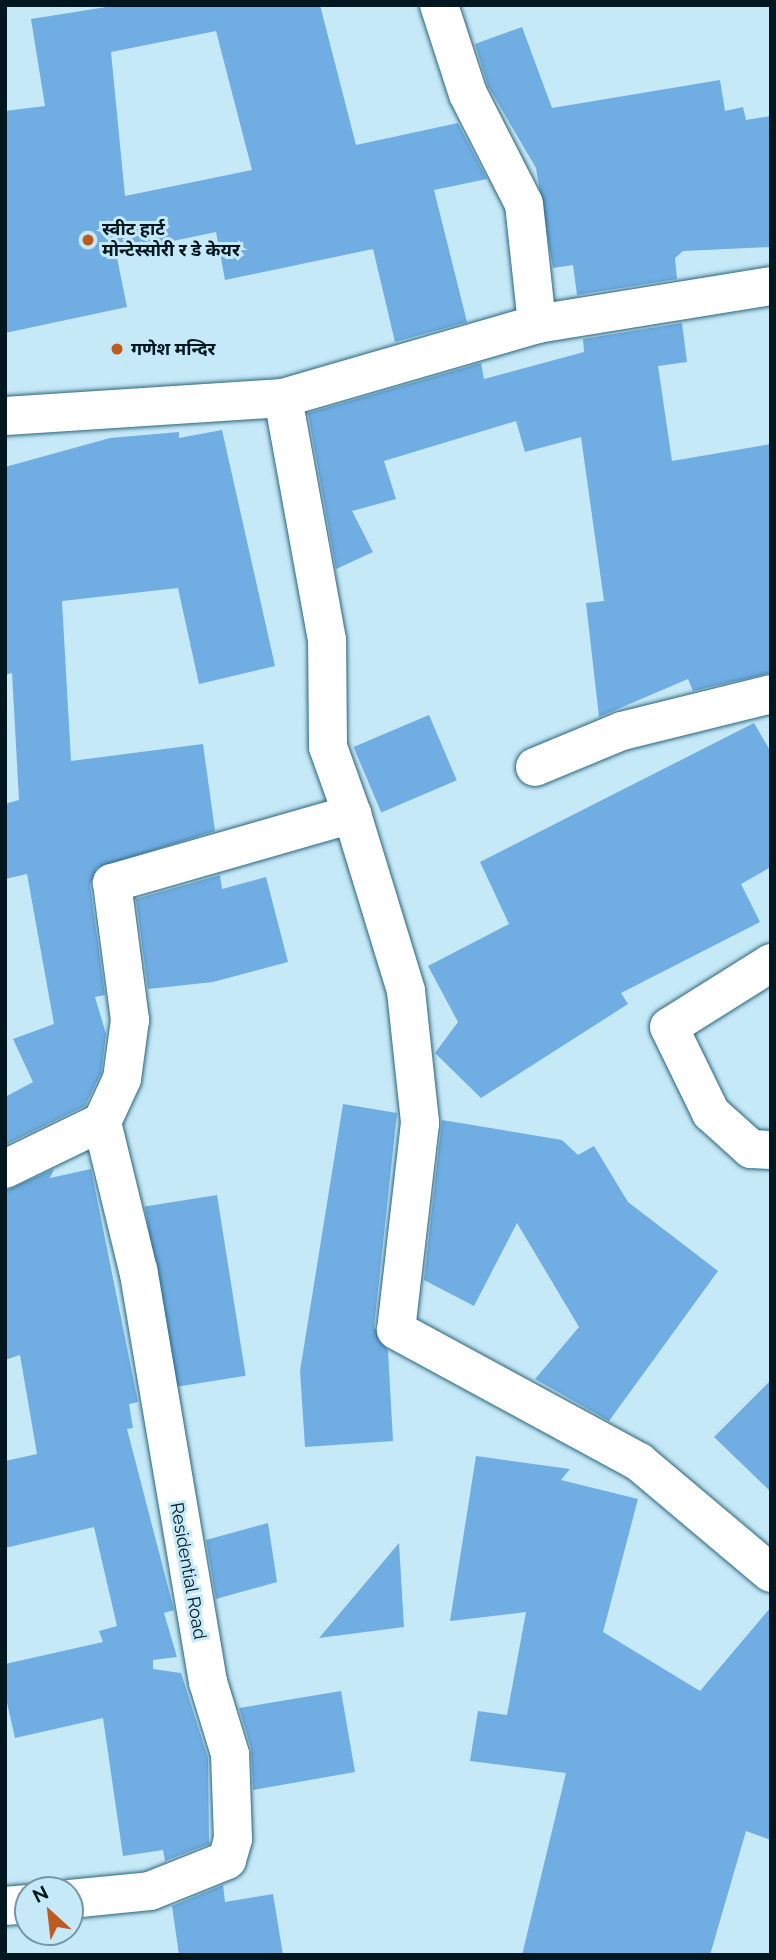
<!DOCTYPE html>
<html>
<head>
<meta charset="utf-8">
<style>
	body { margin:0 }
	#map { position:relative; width:776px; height:1960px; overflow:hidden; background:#c6e9f8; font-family:Raleway,"Noto Sans Devanagari",sans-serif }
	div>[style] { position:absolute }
	.building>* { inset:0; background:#70ade3; transform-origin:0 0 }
	.roads { filter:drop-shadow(0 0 2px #2b657c) drop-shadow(0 0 2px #2b657c) }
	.minor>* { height:38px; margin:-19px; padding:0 19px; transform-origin:19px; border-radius:19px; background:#fff }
	.dots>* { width:19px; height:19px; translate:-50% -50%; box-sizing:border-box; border:4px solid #c6e9f8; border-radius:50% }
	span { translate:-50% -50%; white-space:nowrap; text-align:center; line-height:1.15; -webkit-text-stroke:6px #c6e9f8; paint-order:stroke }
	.poi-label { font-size:18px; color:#011720; font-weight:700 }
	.left { translate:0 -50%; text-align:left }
	.street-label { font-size:18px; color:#011720 }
	.frame { position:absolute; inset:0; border:7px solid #011720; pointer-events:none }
	.north { position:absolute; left:14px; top:1876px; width:70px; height:70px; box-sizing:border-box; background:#c6e9f8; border:2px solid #7795a2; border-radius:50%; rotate:333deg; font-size:19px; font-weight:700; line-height:28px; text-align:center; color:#011720 }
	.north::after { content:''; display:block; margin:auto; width:24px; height:32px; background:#be5b21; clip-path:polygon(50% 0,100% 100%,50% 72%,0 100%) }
</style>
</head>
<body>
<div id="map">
	<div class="building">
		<div style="clip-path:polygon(evenodd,119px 5px,320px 5px,356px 145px,458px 123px,487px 179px,434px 190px,467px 322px,395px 342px,373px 249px,225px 280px,216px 232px,116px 253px,127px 307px,5px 333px,5px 111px,45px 106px,31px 19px,119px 5px,216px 31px,252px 170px,125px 196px,111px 52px,216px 31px)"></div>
		<div style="clip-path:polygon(522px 27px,552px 108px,720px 80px,725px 111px,743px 107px,746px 120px,771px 116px,771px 247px,683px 251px,675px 258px,677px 279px,577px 295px,573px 265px,553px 268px,536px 168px,488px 86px,475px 44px)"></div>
		<div style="clip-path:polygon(682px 323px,687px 362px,658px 366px,672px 461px,771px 444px,771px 673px,693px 691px,688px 679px,599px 717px,586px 603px,604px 601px,581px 437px,525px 452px,516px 421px,384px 461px,396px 499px,352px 511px,373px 552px,336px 569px,308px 413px,481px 363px,484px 379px,584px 352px,583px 339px)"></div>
		<div style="clip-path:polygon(222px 430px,275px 666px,199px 684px,178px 588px,62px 601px,71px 761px,203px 744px,215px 831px,97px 868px,90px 885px,105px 995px,95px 997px,106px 1034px,101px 1073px,85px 1106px,5px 1145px,5px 1097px,33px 1082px,13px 1039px,54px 1024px,27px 874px,5px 879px,5px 804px,19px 800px,12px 673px,5px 675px,5px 467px,110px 438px,179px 432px,179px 438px)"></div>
		<div style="left:429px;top:715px;width:71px;height:82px;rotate:67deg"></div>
		<div style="clip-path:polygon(754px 723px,771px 752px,771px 867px,741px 884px,760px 922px,621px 993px,628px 1004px,481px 1098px,435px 1053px,458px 1022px,428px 966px,509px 924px,480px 862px)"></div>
		<div style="clip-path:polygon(220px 875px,222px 889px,266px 877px,288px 962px,213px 982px,148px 989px,136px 899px)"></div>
		<div style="clip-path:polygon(343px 1104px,397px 1113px,374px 1327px,388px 1351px,393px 1441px,305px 1447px,300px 1371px)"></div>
		<div style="clip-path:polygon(442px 1120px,562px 1140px,578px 1155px,594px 1146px,628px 1202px,718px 1271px,609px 1421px,535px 1379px,579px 1327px,517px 1223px,474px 1306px,424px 1280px)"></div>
		<div style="clip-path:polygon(54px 1169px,50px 1178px,91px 1169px,138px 1402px,129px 1404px,133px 1428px,127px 1429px,174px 1610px,164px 1613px,177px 1657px,153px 1660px,153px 1669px,181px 1673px,208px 1758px,209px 1844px,165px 1861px,163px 1850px,123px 1856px,103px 1718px,15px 1738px,5px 1694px,5px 1664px,103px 1642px,99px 1631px,117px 1626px,94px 1527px,5px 1548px,5px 1461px,37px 1454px,20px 1355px,5px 1360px,5px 1191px)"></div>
		<div style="left:217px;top:1195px;width:183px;height:73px;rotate:81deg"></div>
		<div style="clip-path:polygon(771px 1380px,771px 1492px,714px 1437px)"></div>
		<div style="clip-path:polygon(476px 1456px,570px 1469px,561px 1480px,638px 1499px,603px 1632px,700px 1691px,771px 1607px,771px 1840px,746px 1831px,710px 1955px,522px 1955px,566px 1773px,470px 1761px,478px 1711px,507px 1715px,526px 1612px,450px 1621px)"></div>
		<div style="clip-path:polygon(268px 1523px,277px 1582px,216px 1599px,206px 1540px)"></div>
		<div style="clip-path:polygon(399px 1543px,404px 1627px,319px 1638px)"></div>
		<div style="clip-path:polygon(341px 1691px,355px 1772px,253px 1790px,251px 1748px,239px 1708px)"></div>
		<div style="clip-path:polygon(223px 1885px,225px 1902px,273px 1894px,283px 1955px,179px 1955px,172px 1906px)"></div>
	</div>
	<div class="roads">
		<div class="minor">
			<div style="left:439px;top:5px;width:94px;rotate:72deg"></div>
			<div style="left:468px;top:94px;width:123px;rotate:63deg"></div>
			<div style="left:524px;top:204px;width:121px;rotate:83.8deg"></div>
			<div style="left:5px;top:416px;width:279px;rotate:-3.7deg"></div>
			<div style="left:283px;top:398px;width:265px;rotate:-16.2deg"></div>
			<div style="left:537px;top:324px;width:237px;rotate:-9.2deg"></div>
			<div style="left:535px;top:767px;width:94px;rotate:-22.5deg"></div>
			<div style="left:622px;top:731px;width:154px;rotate:-13.9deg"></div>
			<div style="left:352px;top:814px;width:185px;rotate:73deg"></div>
			<div style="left:406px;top:991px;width:133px;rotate:83.9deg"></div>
			<div style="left:420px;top:1123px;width:208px;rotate:96.6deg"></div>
			<div style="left:396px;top:1330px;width:277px;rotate:28.5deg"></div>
			<div style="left:639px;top:1462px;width:172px;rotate:40.1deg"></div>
			<div style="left:771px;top:963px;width:120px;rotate:147.9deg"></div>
			<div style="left:669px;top:1027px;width:96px;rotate:64deg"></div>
			<div style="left:711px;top:1113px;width:54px;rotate:42deg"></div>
			<div style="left:751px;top:1149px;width:20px;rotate:3deg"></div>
			<div style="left:5px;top:1169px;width:108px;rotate:-25.9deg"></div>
			<div style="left:102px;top:1122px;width:47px;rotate:-65.1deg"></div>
			<div style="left:122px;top:1079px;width:60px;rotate:-82.3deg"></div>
			<div style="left:130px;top:1020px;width:138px;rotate:-97.5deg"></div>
			<div style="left:112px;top:883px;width:250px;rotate:-16deg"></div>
			<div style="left:352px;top:814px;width:71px;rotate:-109.7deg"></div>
			<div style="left:328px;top:747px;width:107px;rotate:-90.5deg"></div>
			<div style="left:327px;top:640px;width:246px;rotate:-100.3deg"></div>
			<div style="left:70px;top:1899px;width:80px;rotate:-5.7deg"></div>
			<div style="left:150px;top:1891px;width:83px;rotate:-21.9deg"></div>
			<div style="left:227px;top:1860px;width:22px;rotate:-74deg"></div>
			<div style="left:233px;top:1839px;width:85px;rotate:-92deg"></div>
			<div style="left:230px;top:1754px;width:75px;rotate:-107deg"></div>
			<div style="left:208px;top:1682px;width:418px;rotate:-99.6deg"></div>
			<div style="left:138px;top:1270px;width:152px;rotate:-103.7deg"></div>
			<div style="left:5px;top:1906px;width:23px;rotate:-5deg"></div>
		</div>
	</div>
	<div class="dots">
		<div style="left:88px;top:240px;background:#be5b21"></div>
		<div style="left:117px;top:349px;background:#be5b21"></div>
	</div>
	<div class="poi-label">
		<span class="left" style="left:102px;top:240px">स्वीट हार्ट<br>मोन्टेस्सोरी र डे केयर</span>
		<span class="left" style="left:131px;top:349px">गणेश मन्दिर</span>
	</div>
	<div class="street-label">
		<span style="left:188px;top:1571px;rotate:80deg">Residential Road</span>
	</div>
	<div class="frame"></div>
	<div class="north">N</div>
</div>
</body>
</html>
